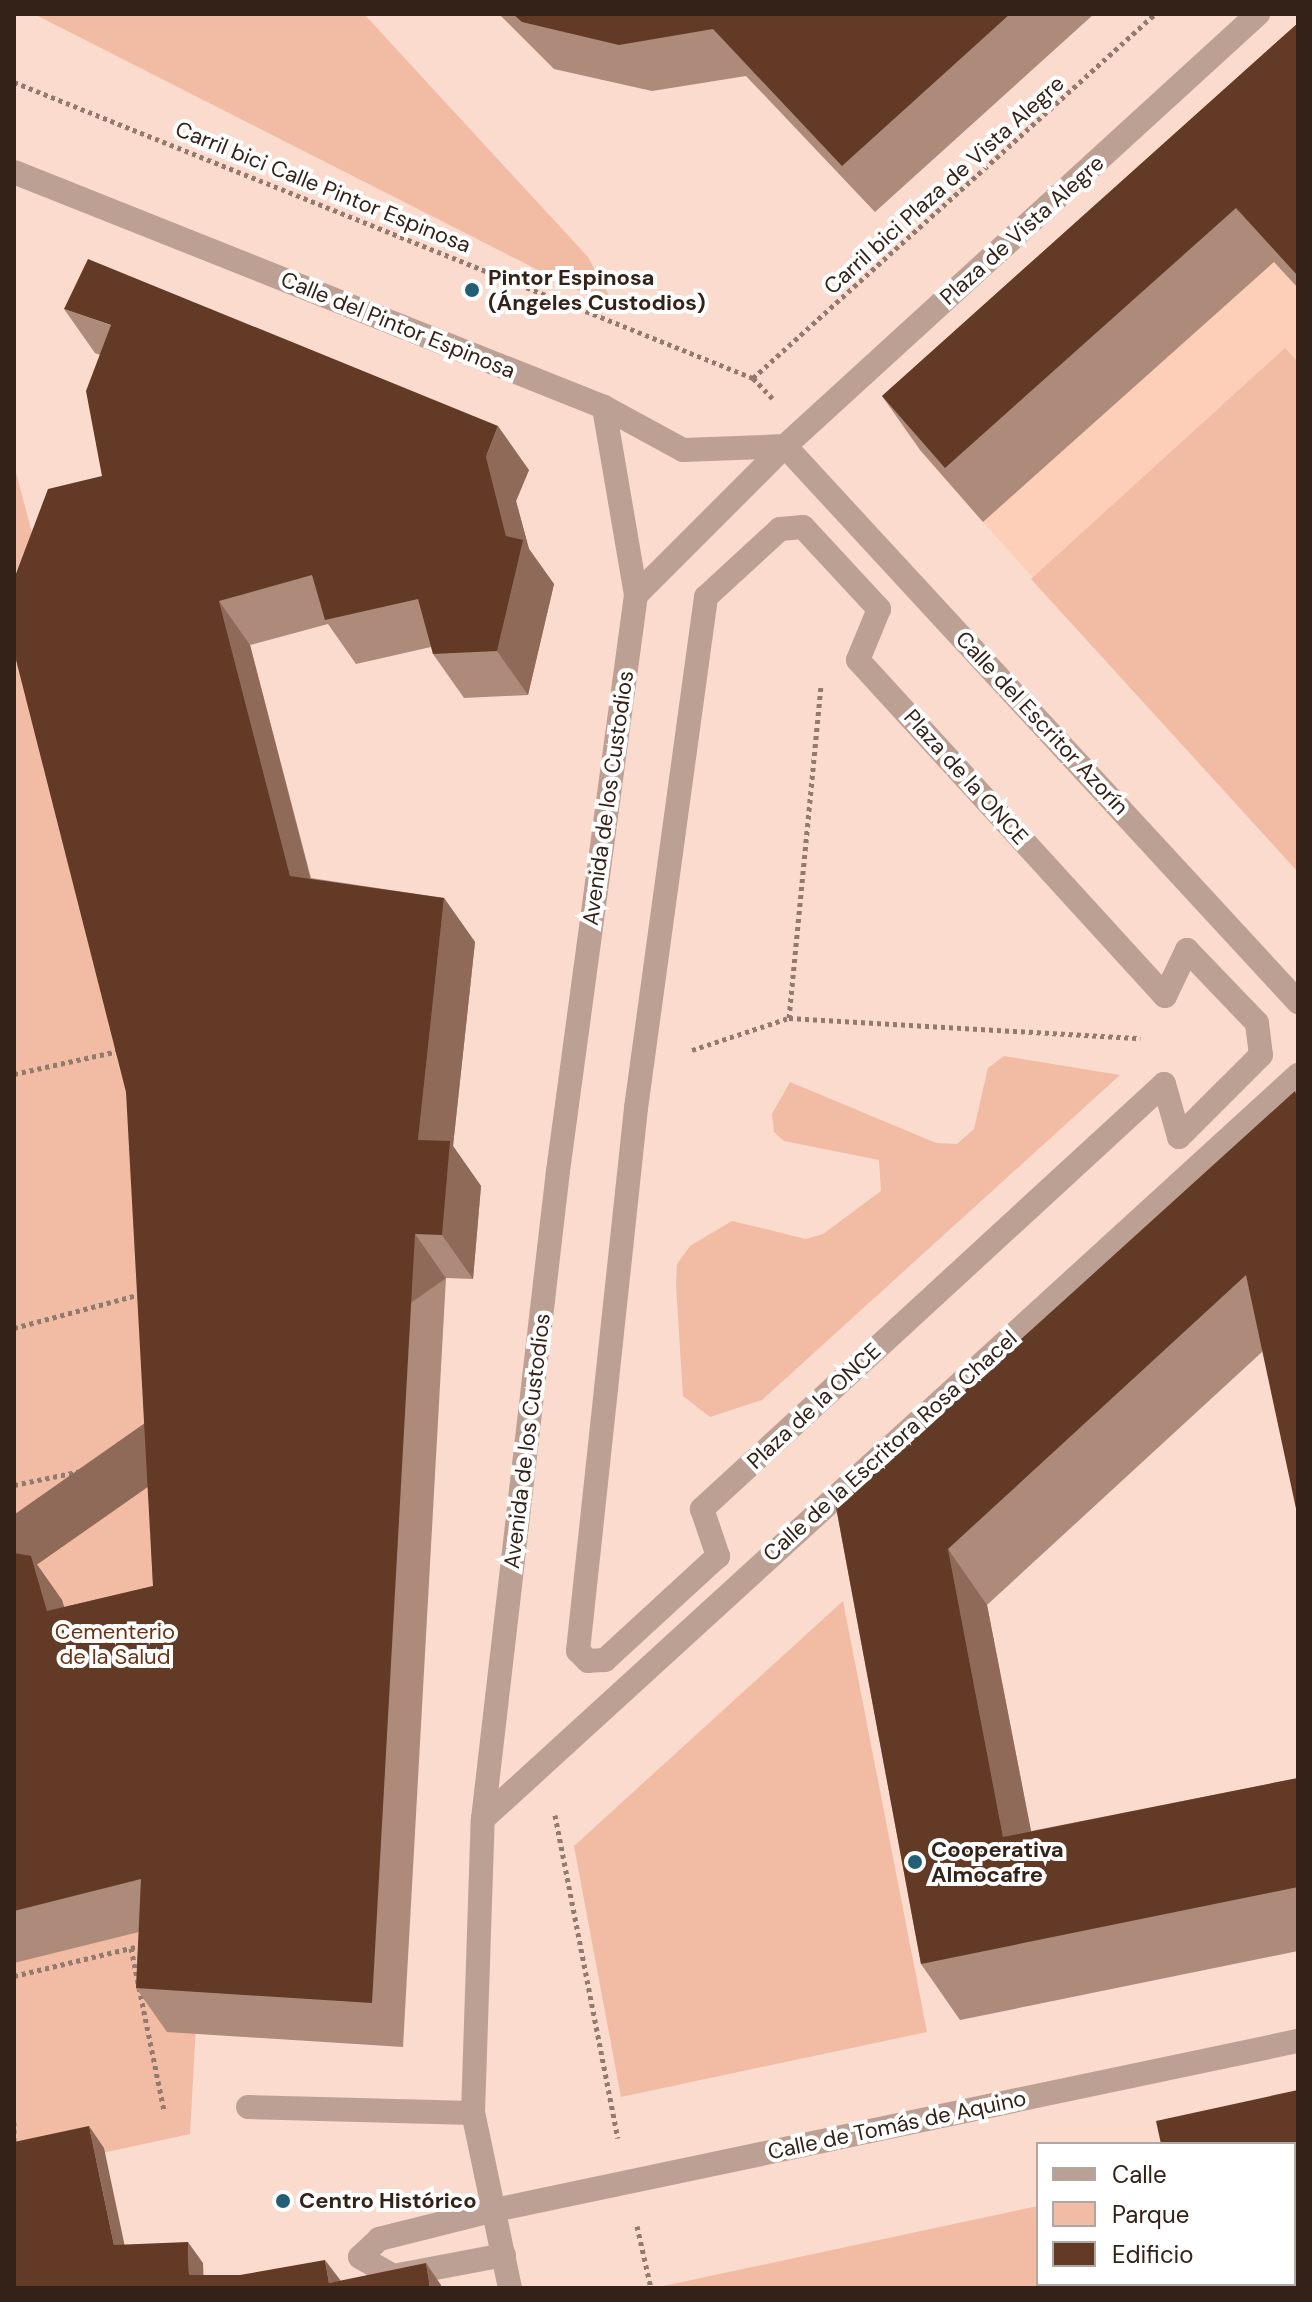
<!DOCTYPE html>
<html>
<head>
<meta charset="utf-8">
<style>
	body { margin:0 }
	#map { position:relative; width:1312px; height:2302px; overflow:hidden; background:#fadbcd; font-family:"DM Sans",sans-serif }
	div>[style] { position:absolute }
	.built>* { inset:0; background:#fdcfb9 }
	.green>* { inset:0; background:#f1bca3 }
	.path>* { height:5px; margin-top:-2.5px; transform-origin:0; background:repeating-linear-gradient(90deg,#927a6f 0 4px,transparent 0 8px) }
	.minor>* { height:24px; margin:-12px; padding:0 12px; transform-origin:12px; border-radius:12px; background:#bca093 }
	.wall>* { inset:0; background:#ae8a7a }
	.shaded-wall>* { inset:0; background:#906a58; transform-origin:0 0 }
	.building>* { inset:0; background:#623a26 }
	.dots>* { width:22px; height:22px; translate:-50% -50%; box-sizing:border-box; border:4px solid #fff; border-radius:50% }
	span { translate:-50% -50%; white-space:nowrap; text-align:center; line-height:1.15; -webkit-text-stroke:8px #fff; paint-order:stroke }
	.street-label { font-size:22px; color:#342219 }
	.poi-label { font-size:22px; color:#342219; font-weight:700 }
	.left { translate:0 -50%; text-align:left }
	.park-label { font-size:22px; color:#6a3112 }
	.frame { position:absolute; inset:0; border:16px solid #342219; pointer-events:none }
	.legend { position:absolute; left:1036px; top:2142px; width:260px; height:144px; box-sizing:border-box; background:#fff; border:2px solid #aea7a3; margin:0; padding:10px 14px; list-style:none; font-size:24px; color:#342219 }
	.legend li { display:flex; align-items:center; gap:16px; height:40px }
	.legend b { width:40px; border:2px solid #aea7a3 }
</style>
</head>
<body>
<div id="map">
	<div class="built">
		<div style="clip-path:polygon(1298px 240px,1298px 872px,983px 522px)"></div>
	</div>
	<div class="green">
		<div style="clip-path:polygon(34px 14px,364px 14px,588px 257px,617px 310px)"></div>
		<div style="clip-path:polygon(1285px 348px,1298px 362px,1298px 872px,1031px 579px)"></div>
		<div style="clip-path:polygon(14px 465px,196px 1152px,217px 1642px,190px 2134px,102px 2153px,14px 2288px)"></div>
		<div style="clip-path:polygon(1004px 1056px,1120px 1075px,762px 1400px,710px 1417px,683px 1396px,676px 1285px,677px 1264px,690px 1246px,732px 1221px,806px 1239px,823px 1234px,881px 1191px,879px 1160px,784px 1141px,774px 1132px,772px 1114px,790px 1082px,936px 1143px,957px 1144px,974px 1129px,988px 1068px)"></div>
		<div style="clip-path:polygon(843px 1601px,927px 2032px,621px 2097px,574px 1846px)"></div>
		<div style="clip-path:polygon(1038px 2206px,1038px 2284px,1202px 2288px,654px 2288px)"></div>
	</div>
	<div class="path">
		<div style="left:14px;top:82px;width:796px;rotate:21.83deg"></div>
		<div style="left:753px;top:378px;width:28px;rotate:46deg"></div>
		<div style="left:753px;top:378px;width:542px;rotate:-42.16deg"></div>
		<div style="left:789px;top:1018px;width:352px;rotate:3.3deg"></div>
		<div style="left:692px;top:1050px;width:102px;rotate:-18.3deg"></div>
		<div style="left:789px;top:1018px;width:332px;rotate:-84.5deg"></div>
		<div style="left:14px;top:1074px;width:107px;rotate:-12.4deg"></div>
		<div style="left:14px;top:1328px;width:131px;rotate:-15deg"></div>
		<div style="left:14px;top:1485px;width:138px;rotate:-11.7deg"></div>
		<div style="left:555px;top:1815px;width:329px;rotate:79deg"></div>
		<div style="left:131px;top:1948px;width:12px;rotate:-14deg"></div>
		<div style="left:14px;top:1976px;width:120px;rotate:-13.5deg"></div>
		<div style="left:131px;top:1948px;width:165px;rotate:78.5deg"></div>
		<div style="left:14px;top:2122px;width:19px;rotate:90deg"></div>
		<div style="left:637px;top:2226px;width:64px;rotate:77.3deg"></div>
	</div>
	<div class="minor">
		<div style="left:14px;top:172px;width:635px;rotate:21.72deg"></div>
		<div style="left:604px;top:407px;width:90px;rotate:28.6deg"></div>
		<div style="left:683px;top:450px;width:102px;rotate:-2.2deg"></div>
		<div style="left:785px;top:446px;width:757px;rotate:47.3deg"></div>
		<div style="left:803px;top:527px;width:112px;rotate:47.2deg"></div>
		<div style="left:879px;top:609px;width:55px;rotate:112.4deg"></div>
		<div style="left:858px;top:660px;width:455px;rotate:47.6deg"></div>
		<div style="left:1165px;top:996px;width:51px;rotate:-64.4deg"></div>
		<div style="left:1187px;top:950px;width:101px;rotate:46.2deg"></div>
		<div style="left:1257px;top:1023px;width:32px;rotate:83deg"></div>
		<div style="left:1261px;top:1055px;width:116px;rotate:135deg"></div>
		<div style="left:1179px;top:1137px;width:55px;rotate:-105.8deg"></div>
		<div style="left:1164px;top:1084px;width:628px;rotate:137.39deg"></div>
		<div style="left:702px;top:1509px;width:50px;rotate:71.2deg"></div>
		<div style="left:718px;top:1556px;width:154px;rotate:137.4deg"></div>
		<div style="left:605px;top:1660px;width:17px;rotate:177deg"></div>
		<div style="left:588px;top:1661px;width:14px;rotate:-135deg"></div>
		<div style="left:578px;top:1651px;width:546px;rotate:-83.9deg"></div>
		<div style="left:636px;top:1108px;width:516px;rotate:-82.2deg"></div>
		<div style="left:706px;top:597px;width:100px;rotate:-42.6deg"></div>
		<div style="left:780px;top:529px;width:23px;rotate:-5deg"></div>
		<div style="left:636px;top:595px;width:211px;rotate:-45deg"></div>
		<div style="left:785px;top:446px;width:641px;rotate:-42.41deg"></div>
		<div style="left:483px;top:1819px;width:1104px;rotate:-42.39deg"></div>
		<div style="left:248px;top:2107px;width:225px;rotate:1.5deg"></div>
		<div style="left:504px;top:2255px;width:113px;rotate:169.3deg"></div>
		<div style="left:393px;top:2276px;width:38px;rotate:-150deg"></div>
		<div style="left:360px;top:2257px;width:26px;rotate:-43deg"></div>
		<div style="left:379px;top:2239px;width:120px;rotate:-14deg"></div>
		<div style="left:495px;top:2210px;width:821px;rotate:-11.89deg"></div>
		<div style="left:510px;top:2288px;width:179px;rotate:-101.9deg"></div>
		<div style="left:473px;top:2113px;width:294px;rotate:-88.1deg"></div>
		<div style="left:483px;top:1819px;width:652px;rotate:-83.4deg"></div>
		<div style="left:558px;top:1171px;width:581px;rotate:-82.29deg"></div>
		<div style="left:636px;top:595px;width:191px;rotate:-99.7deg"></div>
	</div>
	<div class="wall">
		<div style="clip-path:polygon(499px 14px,1094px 14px,875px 212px,746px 76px,652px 91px,554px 69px)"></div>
		<div style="clip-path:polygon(1298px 23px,1298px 288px,1274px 262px,983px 522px,920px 450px,882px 396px)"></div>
		<div style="clip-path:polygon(64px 309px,529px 470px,516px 501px,529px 549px,554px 584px,528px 695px,464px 698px,433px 654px,431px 647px,356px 664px,328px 624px,250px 645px,311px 878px,444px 898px,475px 942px,453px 1146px,481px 1186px,473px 1279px,446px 1278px,403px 2047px,167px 2032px,136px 1988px,139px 1932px,14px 1963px,14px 1553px,31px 1556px,62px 1600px,64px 1607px,153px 1586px,100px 355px,95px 353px)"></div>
		<div style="clip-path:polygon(1295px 1091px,1262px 1352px,987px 1605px,1031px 1831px,1298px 1778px,1298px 1951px,960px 2020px,921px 1964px,836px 1507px)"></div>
	</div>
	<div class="shaded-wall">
		<div style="clip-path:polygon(498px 426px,529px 470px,516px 501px,529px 549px,554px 584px,528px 695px,497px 651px,506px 536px,486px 457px)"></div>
		<div style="clip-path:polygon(219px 601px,250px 645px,321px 920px,290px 876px)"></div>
		<div style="clip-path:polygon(444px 898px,475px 942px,453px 1146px,481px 1186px,473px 1279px,442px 1235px,418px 1140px)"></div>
		<div style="left:415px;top:1234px;width:54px;height:770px;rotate:55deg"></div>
		<div style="clip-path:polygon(948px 1549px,987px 1605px,1043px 1893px,1003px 1837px)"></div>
		<div style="clip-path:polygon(31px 1556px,62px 1600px,78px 1655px,47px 1611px)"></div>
		<div style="clip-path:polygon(89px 2126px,104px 2148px,129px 2266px,114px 2245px)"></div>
		<div style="clip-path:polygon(188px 2242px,203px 2263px,204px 2288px,189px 2275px)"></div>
		<div style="clip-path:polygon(325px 2260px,341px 2281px,329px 2283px)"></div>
		<div style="clip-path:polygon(426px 2263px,441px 2285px,441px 2288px,430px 2288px)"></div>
	</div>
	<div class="building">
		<div style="clip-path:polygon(513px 14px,1010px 14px,842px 166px,713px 29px,619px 45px,522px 22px)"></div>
		<div style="clip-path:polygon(1298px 23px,1298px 276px,1236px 208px,945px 468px,882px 396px)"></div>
		<div style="clip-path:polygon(88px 259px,498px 426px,486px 457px,506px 536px,523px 540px,497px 651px,433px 654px,418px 599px,325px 620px,312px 575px,219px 601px,290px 876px,444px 898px,418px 1140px,450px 1141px,442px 1235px,415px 1234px,372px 2003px,136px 1988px,141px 1879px,14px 1911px,14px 1553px,31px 1556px,47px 1611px,153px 1586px,126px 1092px,14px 652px,14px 579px,48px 489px,102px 476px,86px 391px,111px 325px,64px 309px)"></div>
		<div style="clip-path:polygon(1295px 1091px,1298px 1100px,1298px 1518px,1246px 1275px,948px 1549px,1003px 1837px,1298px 1778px,1298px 1887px,921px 1964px,836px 1507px)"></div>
		<div style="clip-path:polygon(1298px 2090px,1298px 2288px,1192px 2288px,1191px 2284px,1294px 2284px,1294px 2144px,1161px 2144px,1156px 2121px)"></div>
		<div style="clip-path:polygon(89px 2126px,114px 2245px,188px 2242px,189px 2275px,240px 2275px,325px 2260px,329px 2283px,426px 2263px,430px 2288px,14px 2288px,14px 2142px)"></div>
	</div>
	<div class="dots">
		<div style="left:472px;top:290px;background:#225f76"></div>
		<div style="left:915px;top:1862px;background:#225f76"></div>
		<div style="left:283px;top:2201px;background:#225f76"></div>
	</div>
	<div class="street-label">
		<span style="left:944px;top:185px;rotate:-42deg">Carril bici Plaza de Vista Alegre</span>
		<span style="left:323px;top:187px;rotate:22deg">Carril bici Calle Pintor Espinosa</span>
		<span style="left:1022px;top:230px;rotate:-42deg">Plaza de Vista Alegre</span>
		<span style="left:398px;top:325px;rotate:22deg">Calle del Pintor Espinosa</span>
		<span style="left:1042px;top:723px;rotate:47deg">Calle del Escritor Azorín</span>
		<span style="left:966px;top:777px;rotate:48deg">Plaza de la ONCE</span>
		<span style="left:608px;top:798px;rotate:-82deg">Avenida de los Custodios</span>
		<span style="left:814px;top:1406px;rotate:-43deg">Plaza de la ONCE</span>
		<span style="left:527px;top:1441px;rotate:-83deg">Avenida de los Custodios</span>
		<span style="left:890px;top:1446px;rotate:-42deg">Calle de la Escritora Rosa Chacel</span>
		<span style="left:897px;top:2125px;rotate:-12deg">Calle de Tomás de Aquino</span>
	</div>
	<div class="poi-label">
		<span class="left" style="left:488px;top:290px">Pintor Espinosa<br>(Ángeles Custodios)</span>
		<span class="left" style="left:931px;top:1862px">Cooperativa<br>Almocafre</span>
		<span class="left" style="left:299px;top:2201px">Centro Histórico</span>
	</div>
	<div class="park-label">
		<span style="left:115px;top:1644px">Cementerio<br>de la Salud</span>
	</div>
	<div class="frame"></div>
	<ul class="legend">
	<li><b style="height:10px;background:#bca093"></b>Calle</li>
	<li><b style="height:22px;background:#f1bca3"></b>Parque</li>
	<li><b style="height:22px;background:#623a26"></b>Edificio</li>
	</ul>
</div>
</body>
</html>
